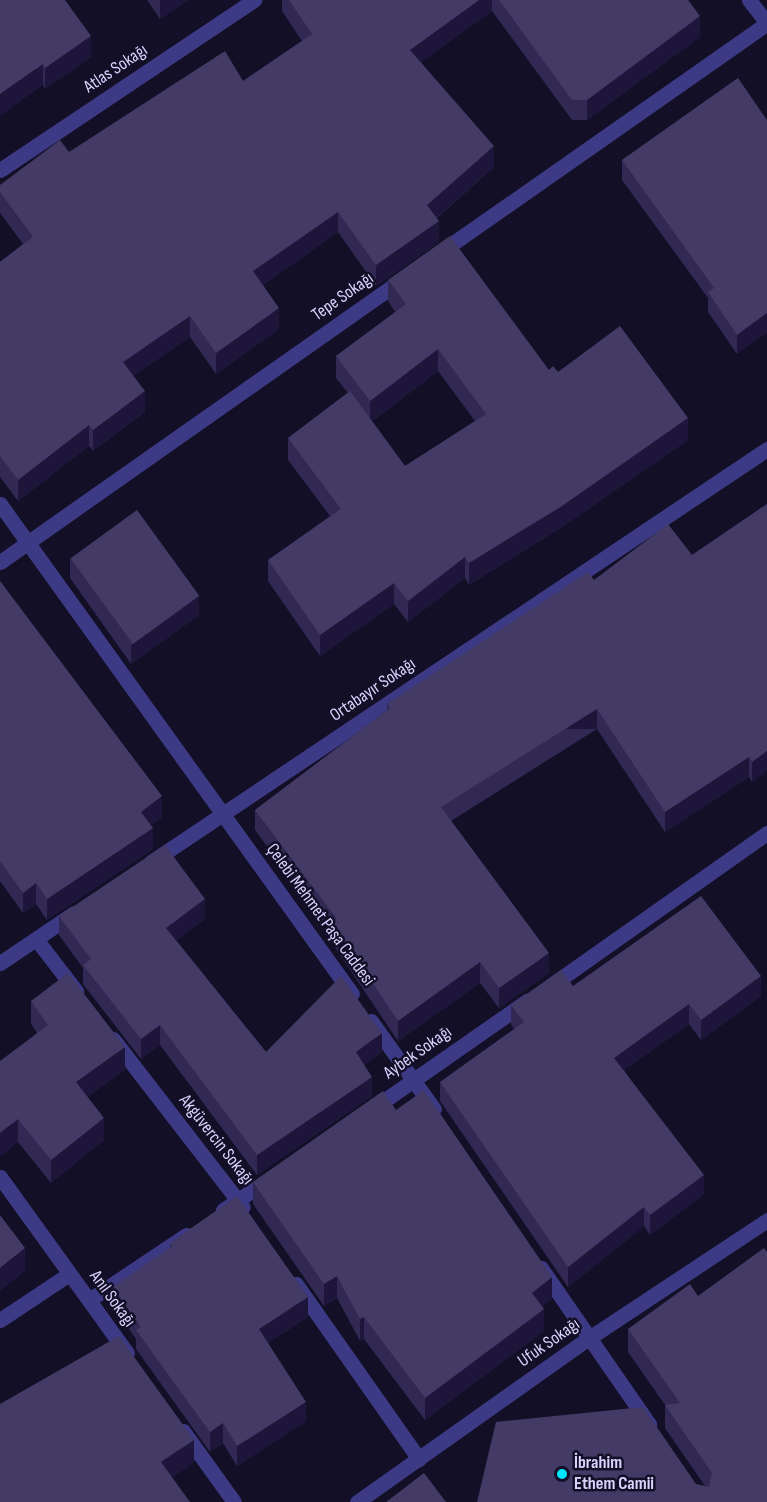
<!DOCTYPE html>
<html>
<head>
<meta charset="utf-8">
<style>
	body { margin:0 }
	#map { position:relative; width:767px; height:1502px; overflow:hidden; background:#130f26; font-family:"Sofia Sans Condensed",sans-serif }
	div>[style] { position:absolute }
	.minor>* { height:15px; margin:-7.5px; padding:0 7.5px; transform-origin:7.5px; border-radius:7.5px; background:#3d3a85 }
	.wall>* { inset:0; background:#312854 }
	.shaded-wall>* { inset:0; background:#1d163a; transform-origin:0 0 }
	.building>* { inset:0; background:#433a66; transform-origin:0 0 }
	.dots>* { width:16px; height:16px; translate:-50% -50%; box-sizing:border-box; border:3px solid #130f26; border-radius:50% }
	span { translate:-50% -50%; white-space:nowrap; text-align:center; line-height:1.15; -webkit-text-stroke:5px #130f26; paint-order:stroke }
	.street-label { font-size:18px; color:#d9d4ff }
	.poi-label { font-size:18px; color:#d9d4ff; font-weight:700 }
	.left { translate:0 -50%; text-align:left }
</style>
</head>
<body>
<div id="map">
	<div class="minor">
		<div style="left:749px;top:0;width:29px;rotate:52deg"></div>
		<div style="left:0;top:170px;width:306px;rotate:-33.8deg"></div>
		<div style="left:439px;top:253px;width:401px;rotate:-35deg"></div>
		<div style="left:0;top:504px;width:603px;rotate:54.31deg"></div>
		<div style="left:0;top:562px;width:492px;rotate:-35.1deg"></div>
		<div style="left:151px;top:862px;width:742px;rotate:-33.84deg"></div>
		<div style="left:36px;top:939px;width:66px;rotate:52.4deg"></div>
		<div style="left:0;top:963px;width:89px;rotate:-34deg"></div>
		<div style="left:550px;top:986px;width:266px;rotate:-35.2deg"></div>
		<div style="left:371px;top:1021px;width:108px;rotate:54.4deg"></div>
		<div style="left:113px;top:1039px;width:212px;rotate:52.3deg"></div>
		<div style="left:372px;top:1109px;width:189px;rotate:-34.9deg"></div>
		<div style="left:0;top:1177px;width:217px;rotate:54.2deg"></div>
		<div style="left:223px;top:1210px;width:54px;rotate:-33.7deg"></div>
		<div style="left:541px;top:1268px;width:190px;rotate:55.3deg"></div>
		<div style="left:296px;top:1284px;width:214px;rotate:54.9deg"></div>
		<div style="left:89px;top:1300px;width:117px;rotate:-33.8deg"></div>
		<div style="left:0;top:1320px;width:83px;rotate:-33.7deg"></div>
		<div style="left:183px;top:1431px;width:87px;rotate:54.3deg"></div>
		<div style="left:357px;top:1502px;width:284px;rotate:-35.3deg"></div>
		<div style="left:589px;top:1338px;width:214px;rotate:-33.5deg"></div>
	</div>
	<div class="wall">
		<div style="clip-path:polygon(0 0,91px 57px,45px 89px)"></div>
		<div style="clip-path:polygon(147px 0,188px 0,160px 19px)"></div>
		<div style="clip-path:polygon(282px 0,688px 0,700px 37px,587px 120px,572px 120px,492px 11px,421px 62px,494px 167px,437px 218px,439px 242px,376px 286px,338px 232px,263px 285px,279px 329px,216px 374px,190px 337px,133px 376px,145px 412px,93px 451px,89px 446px,18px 501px,0 477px,0 262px,23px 244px,0 213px,0 185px,69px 152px,243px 81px,302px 41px,282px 11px)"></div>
		<div style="clip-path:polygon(738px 78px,737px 354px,708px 312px,708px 298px,622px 180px,622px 160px)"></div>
		<div style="clip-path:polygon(evenodd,388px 280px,549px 370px,558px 372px,688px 440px,562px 527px,469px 585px,465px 578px,408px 622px,394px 604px,320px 656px,268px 581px,268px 560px,330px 516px,288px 460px,288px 438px,348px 393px,336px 378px,336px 356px,395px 312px,388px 301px,388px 280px,438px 371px,475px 421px,405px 466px,372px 421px,438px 371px)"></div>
		<div style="clip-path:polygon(767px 504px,752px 782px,749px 777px,665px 832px,597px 729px,451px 821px,549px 973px,499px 1008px,480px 983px,398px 1041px,332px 943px,332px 933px,255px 830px,255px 810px,387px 710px,387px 704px,594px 580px,692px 555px)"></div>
		<div style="clip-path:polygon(70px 558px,199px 615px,131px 664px,70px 578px)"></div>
		<div style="clip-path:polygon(0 581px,162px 817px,151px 825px,153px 849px,47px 920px,36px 904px,23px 913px,0 881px)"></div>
		<div style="clip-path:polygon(59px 916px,205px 919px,176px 940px,266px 1052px,382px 1052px,364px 1065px,372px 1096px,257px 1175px,160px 1045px,141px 1059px,83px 984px,83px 968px,59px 935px)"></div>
		<div style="clip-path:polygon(761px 996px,701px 1040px,689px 1024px,624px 1070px,704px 1194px,650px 1235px,644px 1226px,568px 1287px,440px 1101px,440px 1082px,514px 1029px,511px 1024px,511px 1005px)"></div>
		<div style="clip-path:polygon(31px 1001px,125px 1070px,87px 1097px,104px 1140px,51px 1183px,18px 1142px,0 1156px,37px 1033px,31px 1024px)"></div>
		<div style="clip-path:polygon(396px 1110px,552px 1299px,542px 1307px,544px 1331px,425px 1420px,364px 1339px,360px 1341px,337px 1298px,324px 1306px,253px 1204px,253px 1182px)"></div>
		<div style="clip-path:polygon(170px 1243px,308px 1317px,268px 1343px,306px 1421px,237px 1466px,223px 1443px,210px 1452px,136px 1349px,136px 1339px,113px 1307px,113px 1287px,170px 1248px)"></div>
		<div style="clip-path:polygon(698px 1296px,767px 1502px,696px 1484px,705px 1486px,665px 1428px,665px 1405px,628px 1352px,628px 1329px)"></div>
	</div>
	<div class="shaded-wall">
		<div style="clip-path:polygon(160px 0,188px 0,160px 19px)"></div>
		<div style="clip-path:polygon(479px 0,492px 0,492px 11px,410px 70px,410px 50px)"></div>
		<div style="clip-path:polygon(700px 16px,700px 37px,587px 120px,587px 100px)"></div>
		<div style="clip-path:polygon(91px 36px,91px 57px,45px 89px,45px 68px)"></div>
		<div style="clip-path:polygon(43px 64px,43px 85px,0 116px,0 94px)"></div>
		<div style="clip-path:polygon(494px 146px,494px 167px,427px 226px,427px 205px)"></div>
		<div style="clip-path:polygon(338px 212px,338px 232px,253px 292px,253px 271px)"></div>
		<div style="clip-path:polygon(439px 221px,439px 242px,376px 286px,376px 265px)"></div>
		<div style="clip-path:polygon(279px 308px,279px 329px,216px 374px,216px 353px)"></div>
		<div style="clip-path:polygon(767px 313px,767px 333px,737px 354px,737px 335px)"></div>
		<div style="clip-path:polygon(190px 316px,190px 337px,123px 383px,123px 362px)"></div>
		<div style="clip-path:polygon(438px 349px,438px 371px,370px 422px,370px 401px)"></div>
		<div style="clip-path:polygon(145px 391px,145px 412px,93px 451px,93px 430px)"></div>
		<div style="clip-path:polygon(688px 418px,688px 440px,562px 527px,469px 585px,469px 563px)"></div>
		<div style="clip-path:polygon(89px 425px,89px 446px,18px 501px,18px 480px)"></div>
		<div style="clip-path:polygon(465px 557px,465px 578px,408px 622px,408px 601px)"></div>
		<div style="clip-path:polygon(394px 583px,394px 604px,320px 656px,320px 635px)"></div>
		<div style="clip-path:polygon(199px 596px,199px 615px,131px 664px,131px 645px)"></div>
		<div style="left:597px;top:709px;width:20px;height:184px;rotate:90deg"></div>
		<div style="clip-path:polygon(767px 751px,767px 771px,752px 782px,752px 762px)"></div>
		<div style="clip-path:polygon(749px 757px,749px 777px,665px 832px,665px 812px)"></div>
		<div style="clip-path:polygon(162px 796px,162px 817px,141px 833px,141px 812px)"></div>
		<div style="clip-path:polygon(153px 828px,153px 849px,47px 920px,47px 899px)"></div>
		<div style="clip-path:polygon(36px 883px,36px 904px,23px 913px,23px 893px)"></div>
		<div style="clip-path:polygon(205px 899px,205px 919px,166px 948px,166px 928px)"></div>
		<div style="clip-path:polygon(549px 953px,549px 973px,499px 1008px,499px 988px)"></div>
		<div style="clip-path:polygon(480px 962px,480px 983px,398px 1041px,398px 1021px)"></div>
		<div style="clip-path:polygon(761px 976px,761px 996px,701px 1040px,701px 1020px)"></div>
		<div style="clip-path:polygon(689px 1004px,689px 1024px,614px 1077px,614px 1058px)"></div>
		<div style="clip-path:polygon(160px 1025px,160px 1045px,141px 1059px,141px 1039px)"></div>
		<div style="clip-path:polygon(382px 1033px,382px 1052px,356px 1071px,356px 1052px)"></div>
		<div style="clip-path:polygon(125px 1047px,125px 1070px,76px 1105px,76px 1082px)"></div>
		<div style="clip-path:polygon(372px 1077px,372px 1096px,257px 1175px,257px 1155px)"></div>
		<div style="clip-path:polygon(104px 1118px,104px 1140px,51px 1183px,51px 1160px)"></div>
		<div style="clip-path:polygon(18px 1119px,18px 1142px,0 1156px,0 1133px)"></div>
		<div style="clip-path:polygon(704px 1175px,704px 1194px,650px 1235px,650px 1215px)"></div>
		<div style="clip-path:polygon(644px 1207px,644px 1226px,568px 1287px,568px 1267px)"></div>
		<div style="clip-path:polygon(25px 1248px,25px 1271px,0 1291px,0 1268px)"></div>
		<div style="clip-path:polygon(337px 1276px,337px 1298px,324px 1306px,324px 1284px)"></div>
		<div style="clip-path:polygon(552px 1277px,552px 1299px,532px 1315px,532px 1293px)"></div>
		<div style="clip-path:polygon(308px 1297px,308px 1317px,259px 1349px,259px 1329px)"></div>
		<div style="clip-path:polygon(544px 1309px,544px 1331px,425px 1420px,425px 1398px)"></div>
		<div style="clip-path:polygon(364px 1317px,364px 1339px,360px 1341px,360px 1319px)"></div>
		<div style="clip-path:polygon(306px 1402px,306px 1421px,237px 1466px,237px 1446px)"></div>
		<div style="clip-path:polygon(223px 1423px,223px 1443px,210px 1452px,210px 1432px)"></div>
		<div style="clip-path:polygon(194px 1440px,194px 1463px,161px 1485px,161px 1462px)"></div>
	</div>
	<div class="building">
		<div style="clip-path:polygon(0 0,65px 0,91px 36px,45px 68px,43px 64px,0 94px)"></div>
		<div style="clip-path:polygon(289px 0,479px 0,410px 50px,494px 146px,427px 205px,439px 221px,376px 265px,338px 212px,253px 271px,279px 308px,216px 353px,190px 316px,123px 362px,145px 391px,93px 430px,89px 425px,18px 480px,0 456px,0 262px,33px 237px,0 192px,0 185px,60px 140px,69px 152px,225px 51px,243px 81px,312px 34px)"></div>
		<div style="clip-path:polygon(499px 0,688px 0,700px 16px,587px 100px,572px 100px)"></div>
		<div style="clip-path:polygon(738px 78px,767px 120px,767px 313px,737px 335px,708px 292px,714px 288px,622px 160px)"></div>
		<div style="clip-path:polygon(450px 236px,549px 370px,553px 366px,558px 372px,620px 326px,688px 418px,562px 506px,469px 563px,465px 557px,408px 601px,394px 583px,320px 635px,268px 560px,341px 509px,288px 438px,350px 391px,405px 466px,486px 414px,438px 349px,370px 401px,336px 356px,406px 304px,388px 280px)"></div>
		<div style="clip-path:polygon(767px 504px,767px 751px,752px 762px,749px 757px,665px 812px,597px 709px,441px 807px,549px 953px,499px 988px,480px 962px,398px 1021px,332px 922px,337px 919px,255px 810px,390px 708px,387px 704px,588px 572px,594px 580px,668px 524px,692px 555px)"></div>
		<div style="left:137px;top:510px;width:106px;height:82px;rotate:54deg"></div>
		<div style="clip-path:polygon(0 581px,162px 796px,141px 812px,153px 828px,47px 899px,36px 883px,23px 893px,0 861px)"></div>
		<div style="clip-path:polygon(165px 845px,205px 899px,166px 928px,266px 1052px,341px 976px,382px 1033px,356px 1052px,372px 1077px,257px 1155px,160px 1025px,141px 1039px,83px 965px,91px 959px,59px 916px)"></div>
		<div style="clip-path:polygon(701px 896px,761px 976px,701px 1020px,689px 1004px,614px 1058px,704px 1175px,650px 1215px,644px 1207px,568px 1267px,440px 1082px,524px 1022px,511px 1005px,561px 970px,573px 986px)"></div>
		<div style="clip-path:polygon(68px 973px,125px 1047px,76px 1082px,104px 1118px,51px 1160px,18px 1119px,0 1133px,0 1061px,48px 1025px,31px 1001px)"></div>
		<div style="clip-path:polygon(424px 1090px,552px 1277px,532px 1293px,544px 1309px,425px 1398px,364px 1317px,360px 1319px,337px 1276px,324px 1284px,253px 1182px,383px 1091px,396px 1110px)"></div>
		<div style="clip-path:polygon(237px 1196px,308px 1297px,259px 1329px,306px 1402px,237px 1446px,223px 1423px,210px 1432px,136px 1330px,141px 1327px,113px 1287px,172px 1246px,170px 1243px)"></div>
		<div style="clip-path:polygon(0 1215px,25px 1248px,0 1268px)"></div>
		<div style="clip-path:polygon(764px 1248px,767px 1252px,767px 1502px,477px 1502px,496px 1422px,643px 1407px,696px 1484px,709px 1487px,712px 1473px,665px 1405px,680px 1403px,628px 1329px,690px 1284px,698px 1296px)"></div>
		<div style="clip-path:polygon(119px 1336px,194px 1440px,161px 1462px,190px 1502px,0 1502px,0 1404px)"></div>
		<div style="clip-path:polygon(424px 1473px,446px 1502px,386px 1502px)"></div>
	</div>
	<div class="dots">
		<div style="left:562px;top:1474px;background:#00e5ff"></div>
	</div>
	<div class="street-label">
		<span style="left:116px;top:69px;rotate:-34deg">Atlas Sokağı</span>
		<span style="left:343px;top:297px;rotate:-35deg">Tepe Sokağı</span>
		<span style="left:373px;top:690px;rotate:-34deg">Ortabayır Sokağı</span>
		<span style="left:320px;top:915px;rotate:54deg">Çelebi Mehmet Paşa Caddesi</span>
		<span style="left:418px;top:1053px;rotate:-35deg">Aybek Sokağı</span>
		<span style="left:216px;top:1140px;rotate:52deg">Akgüvercin Sokağı</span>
		<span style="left:112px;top:1299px;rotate:54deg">Anıl Sokağı</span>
		<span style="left:549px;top:1343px;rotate:-35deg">Ufuk Sokağı</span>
	</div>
	<div class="poi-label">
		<span class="left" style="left:574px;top:1474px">İbrahim<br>Ethem Camii</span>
	</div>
</div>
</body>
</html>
